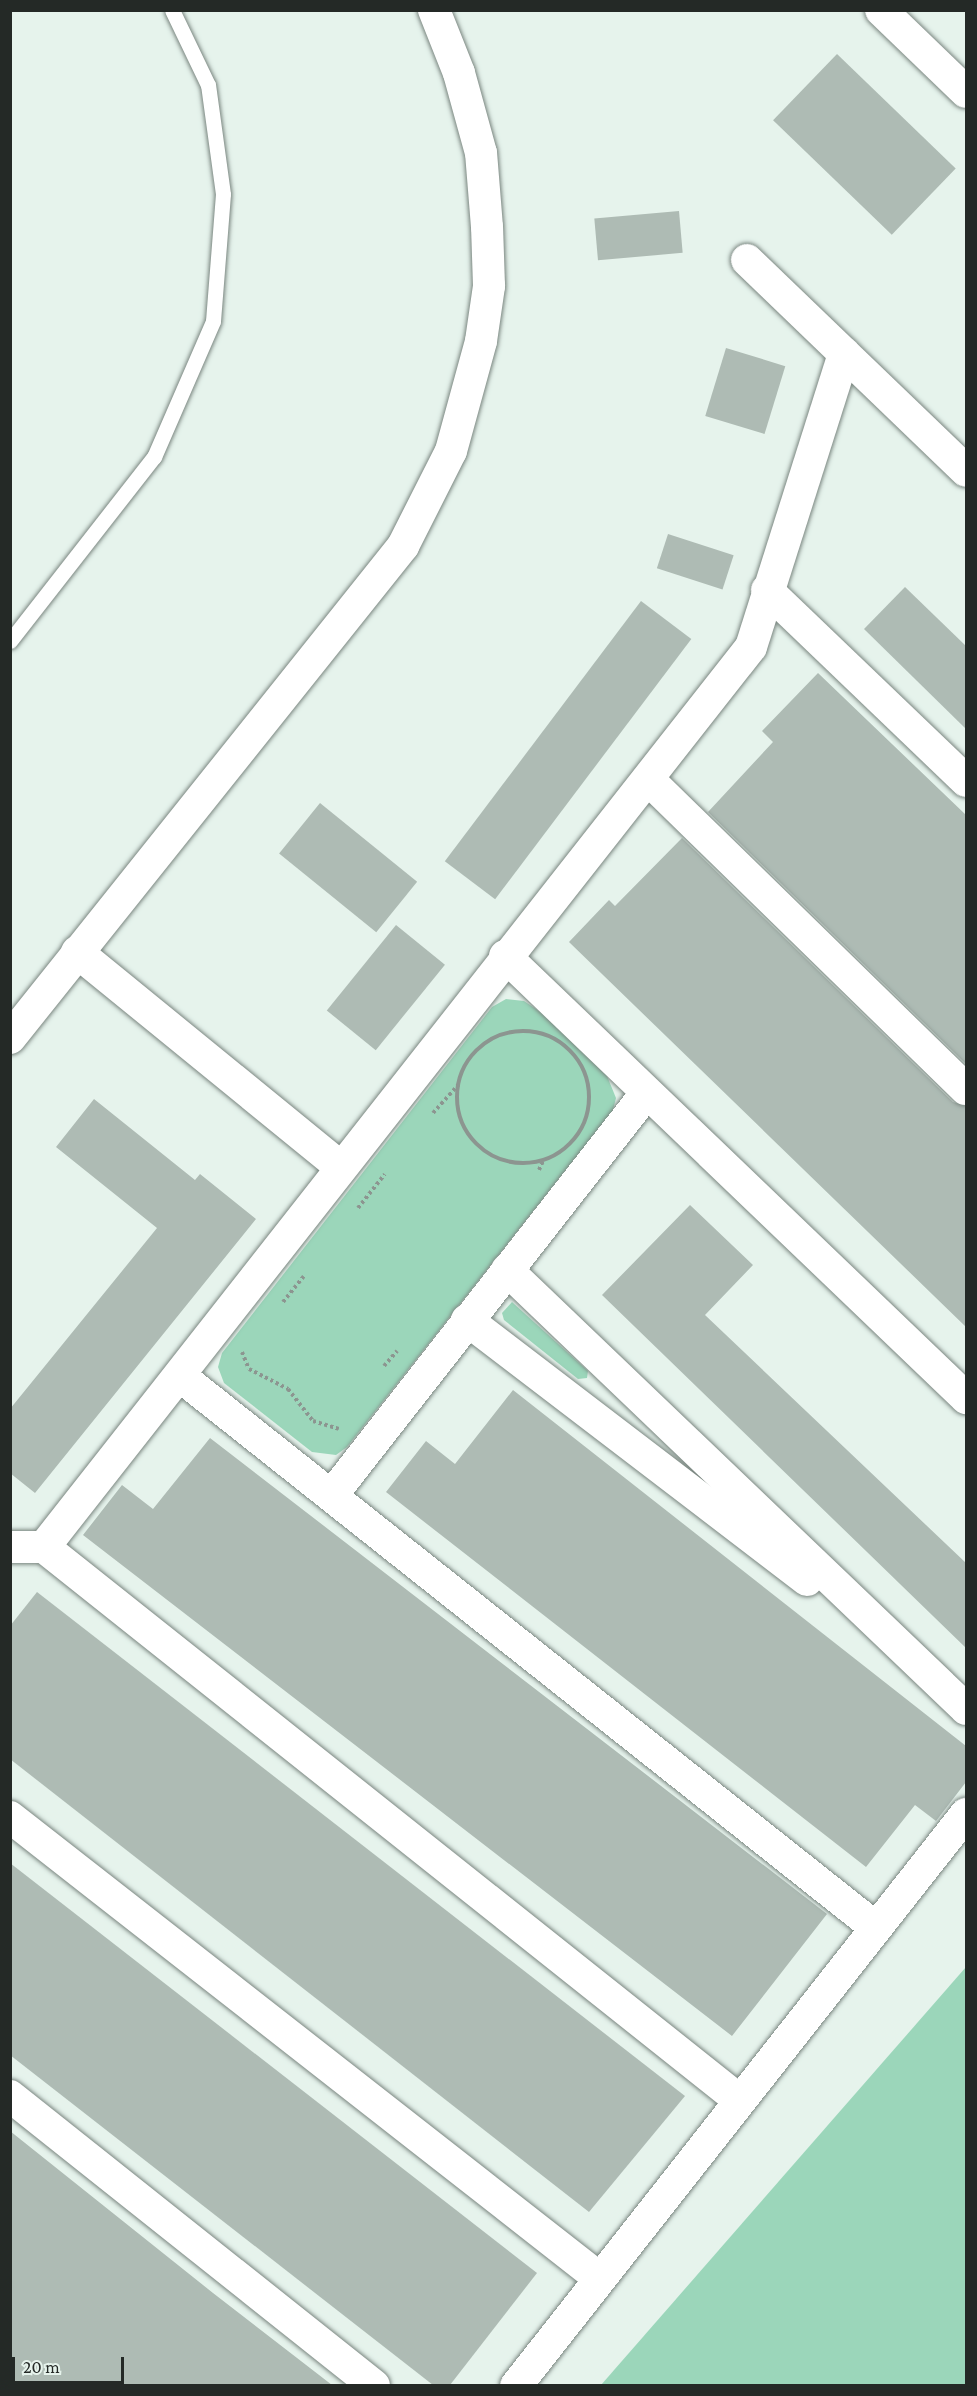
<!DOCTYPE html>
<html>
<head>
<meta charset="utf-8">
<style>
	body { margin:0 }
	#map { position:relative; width:977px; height:2396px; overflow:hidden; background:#e6f3ec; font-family:"Crimson Pro",serif }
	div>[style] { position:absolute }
	.green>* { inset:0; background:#9bd6ba }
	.building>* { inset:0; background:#aebbb4; transform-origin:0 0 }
	.path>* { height:4px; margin-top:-2px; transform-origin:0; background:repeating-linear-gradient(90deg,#8c9590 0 3px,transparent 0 6px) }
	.path>.ring { margin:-2px; padding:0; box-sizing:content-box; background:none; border:4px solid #8c9590; border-radius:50% }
	.roads { filter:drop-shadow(0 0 2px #7a8680) drop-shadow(0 0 2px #7a8680) }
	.service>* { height:15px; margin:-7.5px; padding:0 7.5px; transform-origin:7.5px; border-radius:7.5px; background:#fff }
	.minor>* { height:32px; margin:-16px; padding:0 16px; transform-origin:16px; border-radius:16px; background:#fff }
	span { translate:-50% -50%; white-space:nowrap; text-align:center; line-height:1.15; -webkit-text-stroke:4.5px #e6f3ec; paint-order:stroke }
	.frame { position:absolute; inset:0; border:12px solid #242926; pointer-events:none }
	.scale { position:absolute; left:12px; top:2357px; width:112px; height:27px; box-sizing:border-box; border:3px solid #242926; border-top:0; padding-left:8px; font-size:18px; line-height:21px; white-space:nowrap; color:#242926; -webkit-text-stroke:4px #e6f3ec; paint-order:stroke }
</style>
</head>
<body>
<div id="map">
	<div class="green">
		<div style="clip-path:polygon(506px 999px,524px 1001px,542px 1013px,607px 1076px,616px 1098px,613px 1110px,347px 1447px,336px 1455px,312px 1452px,224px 1383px,218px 1367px,222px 1353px,492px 1007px)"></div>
		<div style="clip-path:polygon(512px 1302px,588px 1371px,587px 1378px,578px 1379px,504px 1320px,502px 1313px)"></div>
		<div style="clip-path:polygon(966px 1967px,966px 2385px,601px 2385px)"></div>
	</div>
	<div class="building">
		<div style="left:837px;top:54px;width:165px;height:92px;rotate:44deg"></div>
		<div style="left:679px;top:211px;width:42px;height:85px;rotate:85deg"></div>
		<div style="left:726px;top:348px;width:62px;height:71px;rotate:17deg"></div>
		<div style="left:668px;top:534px;width:69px;height:36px;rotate:18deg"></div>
		<div style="clip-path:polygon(905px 587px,966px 646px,966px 729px,864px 629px)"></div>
		<div style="left:641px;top:601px;width:63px;height:326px;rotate:37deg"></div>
		<div style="clip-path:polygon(818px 673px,966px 815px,966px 1064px,708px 812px,773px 742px,762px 731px)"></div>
		<div style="left:320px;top:803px;width:125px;height:65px;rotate:39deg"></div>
		<div style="clip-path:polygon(682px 838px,953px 1102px,966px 1106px,966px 1327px,569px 942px,609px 900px,615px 906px)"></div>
		<div style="left:396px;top:925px;width:63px;height:110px;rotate:39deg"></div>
		<div style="clip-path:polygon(94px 1099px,195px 1180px,200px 1174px,256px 1219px,35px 1493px,10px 1473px,10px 1409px,157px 1228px,56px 1147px)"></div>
		<div style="clip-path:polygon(690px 1205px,753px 1265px,705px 1315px,966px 1563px,966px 1648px,602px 1295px)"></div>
		<div style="clip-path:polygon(513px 1390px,966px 1746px,966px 1782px,936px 1821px,915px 1805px,866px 1867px,386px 1492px,426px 1441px,455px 1464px)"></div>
		<div style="clip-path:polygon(210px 1438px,827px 1914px,732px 2036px,83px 1535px,122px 1485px,153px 1509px)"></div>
		<div style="clip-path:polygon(37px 1592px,685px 2096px,589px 2212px,10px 1759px,10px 1626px)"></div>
		<div style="clip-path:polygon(10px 1863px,537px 2273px,450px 2385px,433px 2385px,10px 2055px)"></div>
		<div style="clip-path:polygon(10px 2131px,213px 2293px,332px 2385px,10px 2385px)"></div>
	</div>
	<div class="path">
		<div class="ring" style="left:457px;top:1031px;width:128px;height:128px"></div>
		<div style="left:433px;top:1113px;width:38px;rotate:-48deg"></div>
		<div style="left:539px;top:1170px;width:12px;rotate:-66deg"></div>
		<div style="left:358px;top:1208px;width:43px;rotate:-51.5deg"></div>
		<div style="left:283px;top:1302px;width:33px;rotate:-51deg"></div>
		<div style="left:242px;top:1352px;width:18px;rotate:68deg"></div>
		<div style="left:249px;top:1369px;width:44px;rotate:27.1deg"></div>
		<div style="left:288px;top:1389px;width:41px;rotate:52deg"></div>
		<div style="left:313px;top:1421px;width:27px;rotate:17deg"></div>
		<div style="left:384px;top:1366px;width:20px;rotate:-49deg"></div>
	</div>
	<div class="roads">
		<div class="service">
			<div style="left:10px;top:641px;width:234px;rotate:-52deg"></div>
			<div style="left:154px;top:457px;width:148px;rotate:-66.5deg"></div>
			<div style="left:213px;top:321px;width:127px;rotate:-85.5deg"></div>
			<div style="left:223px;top:194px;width:110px;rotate:-97.8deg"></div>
			<div style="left:208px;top:85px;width:83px;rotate:-115.6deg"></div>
		</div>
		<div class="minor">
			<div style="left:881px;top:10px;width:118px;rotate:44deg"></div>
			<div style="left:747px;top:260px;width:304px;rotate:43.9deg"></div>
			<div style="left:767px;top:590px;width:276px;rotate:43.8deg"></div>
			<div style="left:650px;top:781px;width:441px;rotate:44.3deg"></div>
			<div style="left:77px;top:952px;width:338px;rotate:39.2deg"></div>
			<div style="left:505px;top:956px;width:639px;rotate:43.79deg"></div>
			<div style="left:10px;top:1038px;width:630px;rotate:-51.38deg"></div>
			<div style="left:403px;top:546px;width:106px;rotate:-63.2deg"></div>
			<div style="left:451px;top:451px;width:114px;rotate:-74.7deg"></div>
			<div style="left:481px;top:341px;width:56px;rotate:-81.7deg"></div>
			<div style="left:489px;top:286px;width:59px;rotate:-91.9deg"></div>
			<div style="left:487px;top:227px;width:74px;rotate:-94.6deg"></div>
			<div style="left:481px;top:153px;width:83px;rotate:-105.4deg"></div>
			<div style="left:459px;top:73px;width:68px;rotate:-111.6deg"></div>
			<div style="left:507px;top:1270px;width:635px;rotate:43.72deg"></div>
			<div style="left:467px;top:1320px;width:428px;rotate:37.4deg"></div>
			<div style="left:180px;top:1376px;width:887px;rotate:38.41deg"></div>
			<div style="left:332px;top:1495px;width:508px;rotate:-51.96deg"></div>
			<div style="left:10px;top:1547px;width:34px"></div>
			<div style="left:44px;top:1547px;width:1144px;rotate:-51.85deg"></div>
			<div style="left:751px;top:647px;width:308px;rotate:-72.4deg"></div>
			<div style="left:44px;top:1547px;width:887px;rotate:38.5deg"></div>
			<div style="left:10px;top:1817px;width:747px;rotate:38.04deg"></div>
			<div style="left:10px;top:2096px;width:465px;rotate:38.5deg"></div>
			<div style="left:516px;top:2386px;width:728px;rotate:-51.81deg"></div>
		</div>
	</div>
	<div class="frame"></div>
	<div class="scale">20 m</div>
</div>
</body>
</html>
